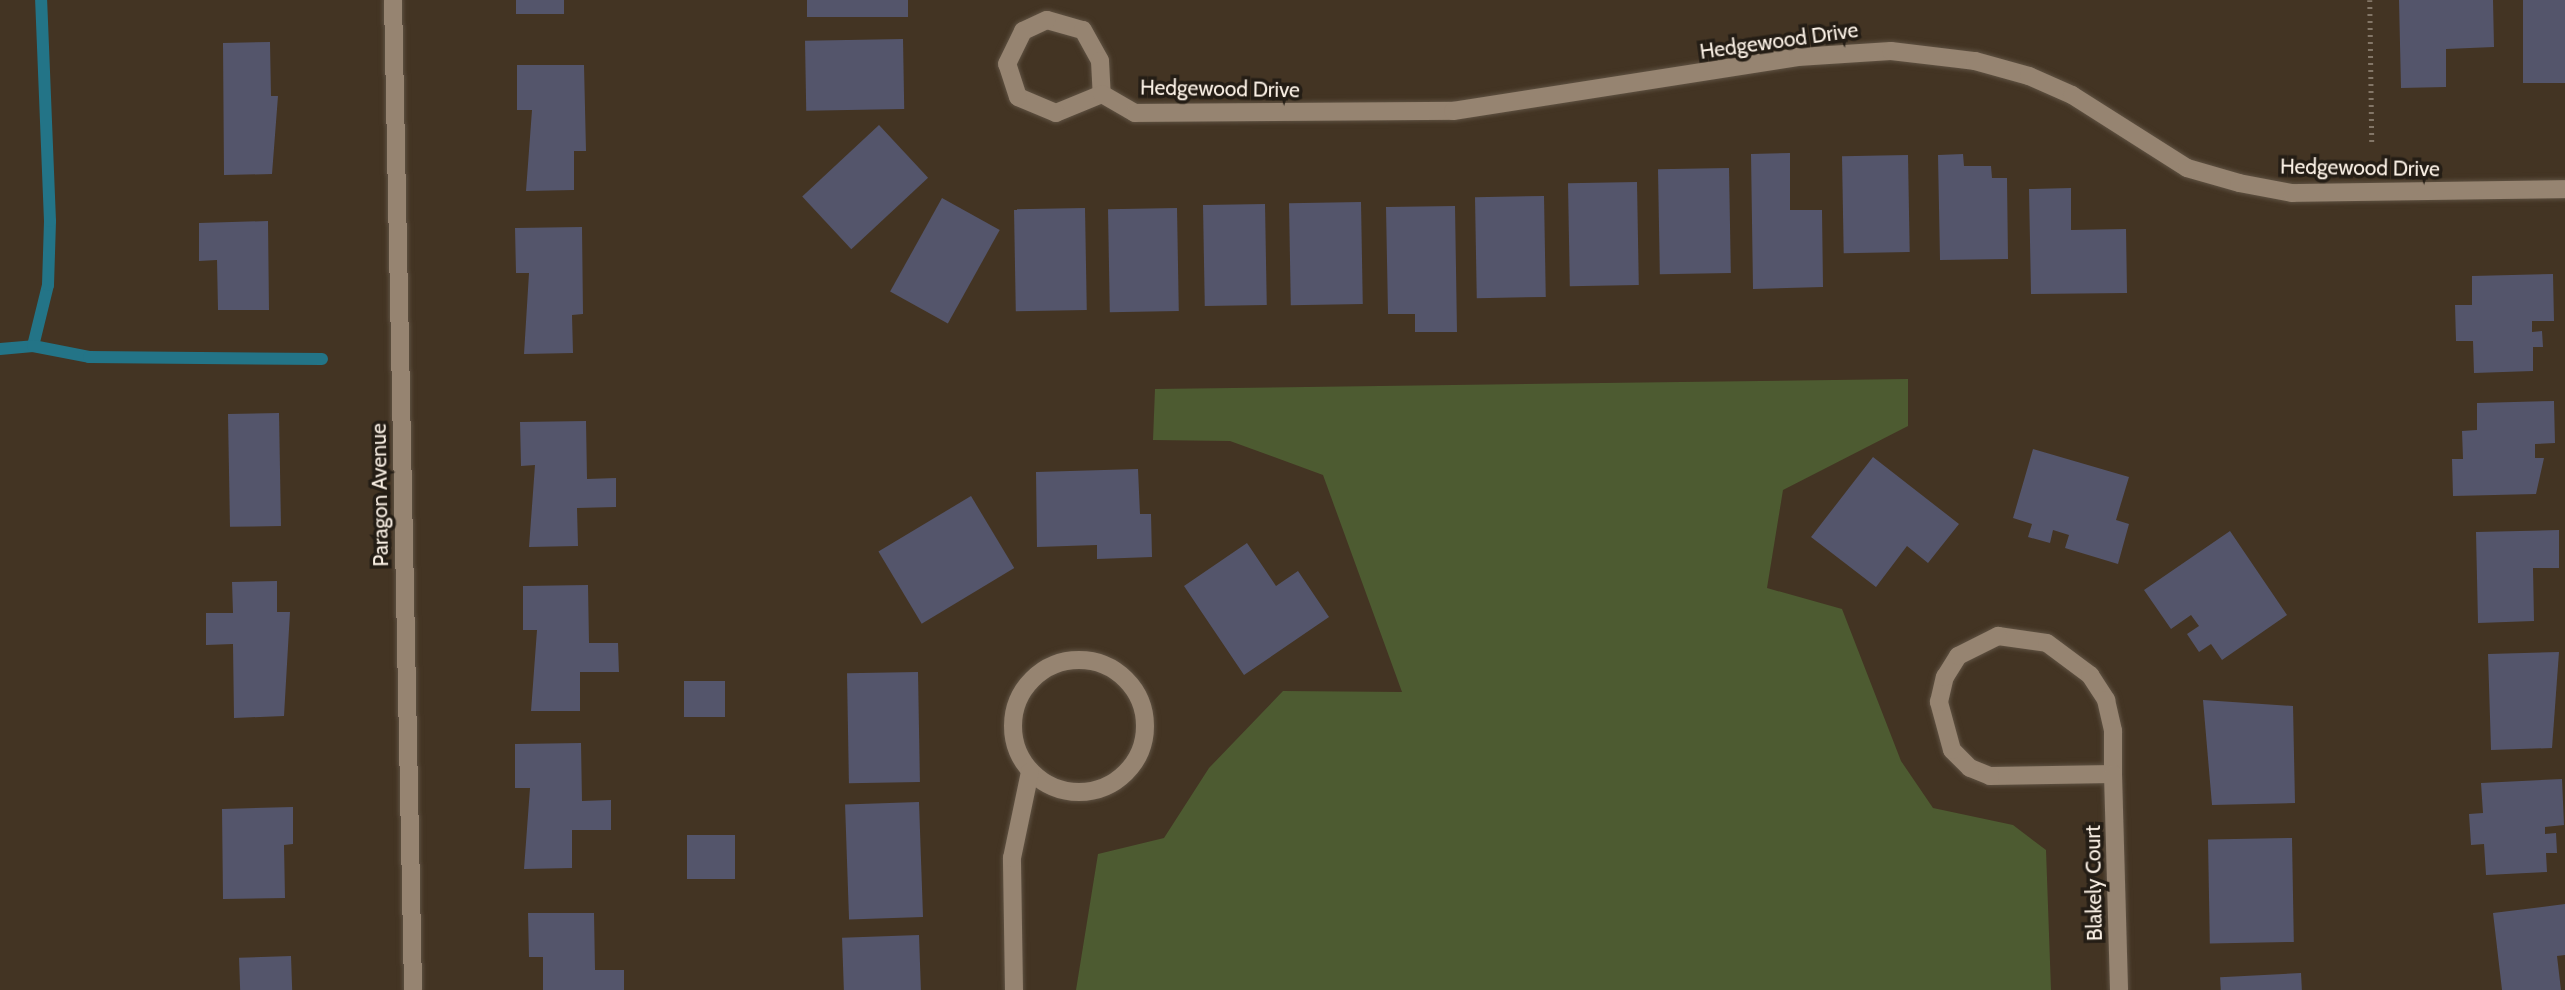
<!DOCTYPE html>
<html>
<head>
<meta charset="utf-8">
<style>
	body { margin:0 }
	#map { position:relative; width:2565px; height:990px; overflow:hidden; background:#433423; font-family:Cabin,sans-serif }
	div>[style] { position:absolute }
	.green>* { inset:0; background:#4d5b31 }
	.stream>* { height:12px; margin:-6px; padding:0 6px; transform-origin:6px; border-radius:6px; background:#237487 }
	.building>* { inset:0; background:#54556b; transform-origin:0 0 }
	.path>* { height:4.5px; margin-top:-2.25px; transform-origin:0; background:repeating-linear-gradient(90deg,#837667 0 2px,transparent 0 7px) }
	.roads { filter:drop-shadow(0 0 2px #5f5243) drop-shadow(0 0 2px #5f5243) }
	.minor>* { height:18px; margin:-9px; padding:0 9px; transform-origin:9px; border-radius:9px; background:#968471 }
	.minor>.ring { margin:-9px; padding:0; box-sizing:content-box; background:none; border:18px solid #968471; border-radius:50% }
	span { translate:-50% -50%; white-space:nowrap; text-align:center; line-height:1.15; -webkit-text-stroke:7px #241d15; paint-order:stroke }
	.street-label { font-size:21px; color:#faf0e5 }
</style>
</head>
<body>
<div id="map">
	<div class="green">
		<div style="clip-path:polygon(1908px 379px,1908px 426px,1783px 490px,1767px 588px,1842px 609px,1901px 761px,1933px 808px,2013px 825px,2046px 850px,2051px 990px,1076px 990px,1098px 854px,1164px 838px,1209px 768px,1283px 691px,1402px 692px,1323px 475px,1230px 441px,1153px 440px,1155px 389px)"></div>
	</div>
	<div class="stream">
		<div style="left:33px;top:346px;width:63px;rotate:-76.2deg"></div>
		<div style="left:48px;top:285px;width:64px;rotate:-88.2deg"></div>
		<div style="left:50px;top:221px;width:221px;rotate:-92.3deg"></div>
		<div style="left:0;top:349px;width:33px;rotate:-5deg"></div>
		<div style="left:33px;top:346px;width:57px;rotate:11.1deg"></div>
		<div style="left:89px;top:357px;width:233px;rotate:0.5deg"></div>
	</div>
	<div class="building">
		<div style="left:516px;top:0;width:48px;height:14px"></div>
		<div style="left:807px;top:0;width:101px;height:17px"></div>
		<div style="clip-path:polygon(2399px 0,2493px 0,2494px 47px,2446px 49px,2446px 87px,2401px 88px)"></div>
		<div style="left:2523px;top:0;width:42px;height:83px"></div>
		<div style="left:903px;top:39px;width:70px;height:98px;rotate:89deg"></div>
		<div style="clip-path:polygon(270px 42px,271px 96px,278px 96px,272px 174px,224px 175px,223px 43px)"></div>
		<div style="clip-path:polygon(517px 65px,584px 65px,586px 151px,574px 151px,574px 190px,526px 191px,532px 110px,517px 110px)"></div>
		<div style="left:879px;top:125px;width:72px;height:105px;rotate:47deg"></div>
		<div style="clip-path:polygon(1790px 153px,1790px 210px,1822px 210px,1823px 287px,1753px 289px,1751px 154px)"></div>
		<div style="clip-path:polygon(1963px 154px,1964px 166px,1991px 166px,1992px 178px,2007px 178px,2008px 259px,1940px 260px,1938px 155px)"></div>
		<div style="left:1908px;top:155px;width:97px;height:66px;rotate:89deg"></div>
		<div style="left:1729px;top:168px;width:105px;height:71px;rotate:89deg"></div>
		<div style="left:1637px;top:182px;width:103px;height:69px;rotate:89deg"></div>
		<div style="clip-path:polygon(2071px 188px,2071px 230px,2126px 229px,2127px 293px,2031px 294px,2029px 189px)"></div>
		<div style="left:1544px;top:196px;width:101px;height:69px;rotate:89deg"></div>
		<div style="left:942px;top:198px;width:66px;height:107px;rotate:29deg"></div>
		<div style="left:1361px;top:202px;width:102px;height:72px;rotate:89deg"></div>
		<div style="left:1265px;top:204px;width:101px;height:62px;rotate:89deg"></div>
		<div style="clip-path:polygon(1455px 206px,1457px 332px,1415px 332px,1415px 314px,1388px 314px,1386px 207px)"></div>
		<div style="left:1085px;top:208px;width:102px;height:71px;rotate:89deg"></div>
		<div style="left:1177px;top:208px;width:103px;height:69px;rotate:89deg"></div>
		<div style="clip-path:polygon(268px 221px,269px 310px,218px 310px,217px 260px,199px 261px,199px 223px)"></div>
		<div style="clip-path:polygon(582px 227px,583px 314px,572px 315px,573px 353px,524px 354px,529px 273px,516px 273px,515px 228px)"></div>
		<div style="clip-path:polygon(2553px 274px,2554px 321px,2532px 321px,2532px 332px,2542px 331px,2543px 347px,2533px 347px,2533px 371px,2474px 373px,2473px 341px,2456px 341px,2455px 305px,2472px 305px,2472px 276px)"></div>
		<div style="clip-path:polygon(2554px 401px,2555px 443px,2535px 444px,2535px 458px,2544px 458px,2536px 494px,2453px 496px,2452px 459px,2463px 459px,2462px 431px,2477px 430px,2477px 403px)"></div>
		<div style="left:279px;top:413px;width:113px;height:51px;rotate:89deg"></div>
		<div style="clip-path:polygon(586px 421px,587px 479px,616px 478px,616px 507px,577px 508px,578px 546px,529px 547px,535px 465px,521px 466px,520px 422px)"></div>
		<div style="clip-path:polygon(2033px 449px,2129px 477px,2116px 520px,2129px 524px,2118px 564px,2065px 548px,2069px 535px,2053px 530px,2050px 543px,2028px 537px,2032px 524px,2013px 518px)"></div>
		<div style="clip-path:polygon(1873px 457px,1959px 524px,1928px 563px,1907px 546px,1876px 587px,1811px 537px)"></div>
		<div style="clip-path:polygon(1138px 469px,1140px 514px,1151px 514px,1152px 557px,1097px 559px,1097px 545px,1037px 547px,1036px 472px)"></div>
		<div style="left:971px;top:496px;width:84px;height:108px;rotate:59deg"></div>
		<div style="clip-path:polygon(2559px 530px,2559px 568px,2533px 568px,2534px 621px,2478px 623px,2476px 532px)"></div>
		<div style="clip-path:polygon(2230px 531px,2287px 615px,2222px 660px,2211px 644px,2199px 652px,2187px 634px,2199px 626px,2191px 615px,2171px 629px,2144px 590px)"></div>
		<div style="clip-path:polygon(1247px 543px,1276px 586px,1298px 571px,1329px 617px,1244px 675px,1184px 586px)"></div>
		<div style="clip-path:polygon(277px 581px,277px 612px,290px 612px,284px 716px,234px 718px,233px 644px,206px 645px,206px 613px,233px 613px,232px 582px)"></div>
		<div style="clip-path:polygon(588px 585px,589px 643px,618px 643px,619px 672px,580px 672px,580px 711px,531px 711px,537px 630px,523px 630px,523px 586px)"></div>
		<div style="clip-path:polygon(2559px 652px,2552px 748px,2491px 750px,2488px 654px)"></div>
		<div style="left:918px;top:672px;width:110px;height:71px;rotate:89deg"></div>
		<div style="left:684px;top:681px;width:41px;height:36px"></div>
		<div style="clip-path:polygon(2203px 700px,2293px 706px,2295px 803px,2212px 805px)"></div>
		<div style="clip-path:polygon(581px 743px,582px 801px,611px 800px,611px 830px,572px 830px,572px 868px,524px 869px,530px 788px,515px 788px,515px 744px)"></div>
		<div style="clip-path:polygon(2562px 779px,2564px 825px,2545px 827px,2545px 834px,2556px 833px,2557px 853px,2546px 853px,2547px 872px,2486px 875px,2484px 844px,2471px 845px,2469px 814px,2483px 813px,2481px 783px)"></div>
		<div style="left:919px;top:802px;width:115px;height:74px;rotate:88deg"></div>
		<div style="clip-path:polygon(293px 807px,293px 844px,284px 845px,285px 898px,223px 899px,222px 809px)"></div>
		<div style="left:687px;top:835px;width:48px;height:44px"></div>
		<div style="left:2292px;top:838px;width:104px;height:84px;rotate:89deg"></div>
		<div style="clip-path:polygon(2565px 904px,2565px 955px,2557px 956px,2561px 990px,2502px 990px,2493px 913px)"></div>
		<div style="clip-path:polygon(528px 913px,594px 913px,595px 970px,624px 970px,624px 990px,543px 990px,543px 957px,529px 957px)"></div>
		<div style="left:919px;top:935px;width:55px;height:77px;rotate:88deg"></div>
		<div style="left:291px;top:956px;width:34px;height:52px;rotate:88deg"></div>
		<div style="left:2301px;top:973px;width:17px;height:81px;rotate:87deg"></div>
	</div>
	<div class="path">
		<div style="left:2370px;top:0;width:145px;rotate:89.2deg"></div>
	</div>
	<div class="roads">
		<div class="minor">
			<div style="left:393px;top:0;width:990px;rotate:88.84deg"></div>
			<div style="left:1047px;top:20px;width:37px;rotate:16deg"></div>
			<div style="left:1083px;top:30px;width:35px;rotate:61deg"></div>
			<div style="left:1100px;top:61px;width:33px;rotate:87deg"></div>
			<div style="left:1102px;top:94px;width:50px;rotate:157.6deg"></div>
			<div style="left:1056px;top:113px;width:41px;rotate:-157.2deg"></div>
			<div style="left:1018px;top:97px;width:35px;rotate:-108deg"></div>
			<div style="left:1007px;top:64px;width:37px;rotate:-64deg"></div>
			<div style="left:1023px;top:31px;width:26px;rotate:-25deg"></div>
			<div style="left:1102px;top:94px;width:38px;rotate:30deg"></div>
			<div style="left:1135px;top:113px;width:318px;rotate:-0.4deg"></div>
			<div style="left:1453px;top:111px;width:349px;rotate:-8.9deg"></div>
			<div style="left:1798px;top:57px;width:93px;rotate:-3.7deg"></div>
			<div style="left:1891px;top:51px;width:85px;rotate:6.8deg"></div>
			<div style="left:1975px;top:61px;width:56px;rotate:15.5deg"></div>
			<div style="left:2029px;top:76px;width:47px;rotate:23.8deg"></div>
			<div style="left:2072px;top:95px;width:136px;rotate:32.4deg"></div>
			<div style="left:2187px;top:168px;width:54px;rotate:16.1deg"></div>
			<div style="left:2239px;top:183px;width:54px;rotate:10.7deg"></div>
			<div style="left:2292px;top:193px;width:273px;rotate:-0.8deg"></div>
			<div style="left:1998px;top:636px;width:49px;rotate:8.1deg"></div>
			<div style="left:2047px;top:643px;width:54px;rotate:36.7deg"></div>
			<div style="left:2090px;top:675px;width:30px;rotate:57deg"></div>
			<div style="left:2106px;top:700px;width:32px;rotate:77deg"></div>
			<div style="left:2113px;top:731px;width:43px;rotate:90deg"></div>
			<div style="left:2113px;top:774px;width:123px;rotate:179.1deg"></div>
			<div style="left:1990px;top:776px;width:22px;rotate:-158deg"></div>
			<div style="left:1970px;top:768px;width:25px;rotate:-135deg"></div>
			<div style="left:1952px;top:750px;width:50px;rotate:-105.2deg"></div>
			<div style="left:1939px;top:702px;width:26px;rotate:-77deg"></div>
			<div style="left:1945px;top:677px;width:25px;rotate:-58deg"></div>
			<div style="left:1958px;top:656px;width:45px;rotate:-26.6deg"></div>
			<div class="ring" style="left:1013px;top:660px;width:114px;height:114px"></div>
			<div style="left:2113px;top:774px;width:216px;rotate:88.4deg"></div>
			<div style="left:1014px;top:990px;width:132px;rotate:-90.9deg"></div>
			<div style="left:1012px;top:858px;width:88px;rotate:-78.2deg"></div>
		</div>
	</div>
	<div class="street-label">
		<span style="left:1779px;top:41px;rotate:-8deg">Hedgewood Drive</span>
		<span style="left:1220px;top:89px;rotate:1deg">Hedgewood Drive</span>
		<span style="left:2360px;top:168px;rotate:1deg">Hedgewood Drive</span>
		<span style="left:380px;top:495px;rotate:-91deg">Paragon Avenue</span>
		<span style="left:2094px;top:883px;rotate:-91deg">Blakely Court</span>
	</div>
</div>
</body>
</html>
